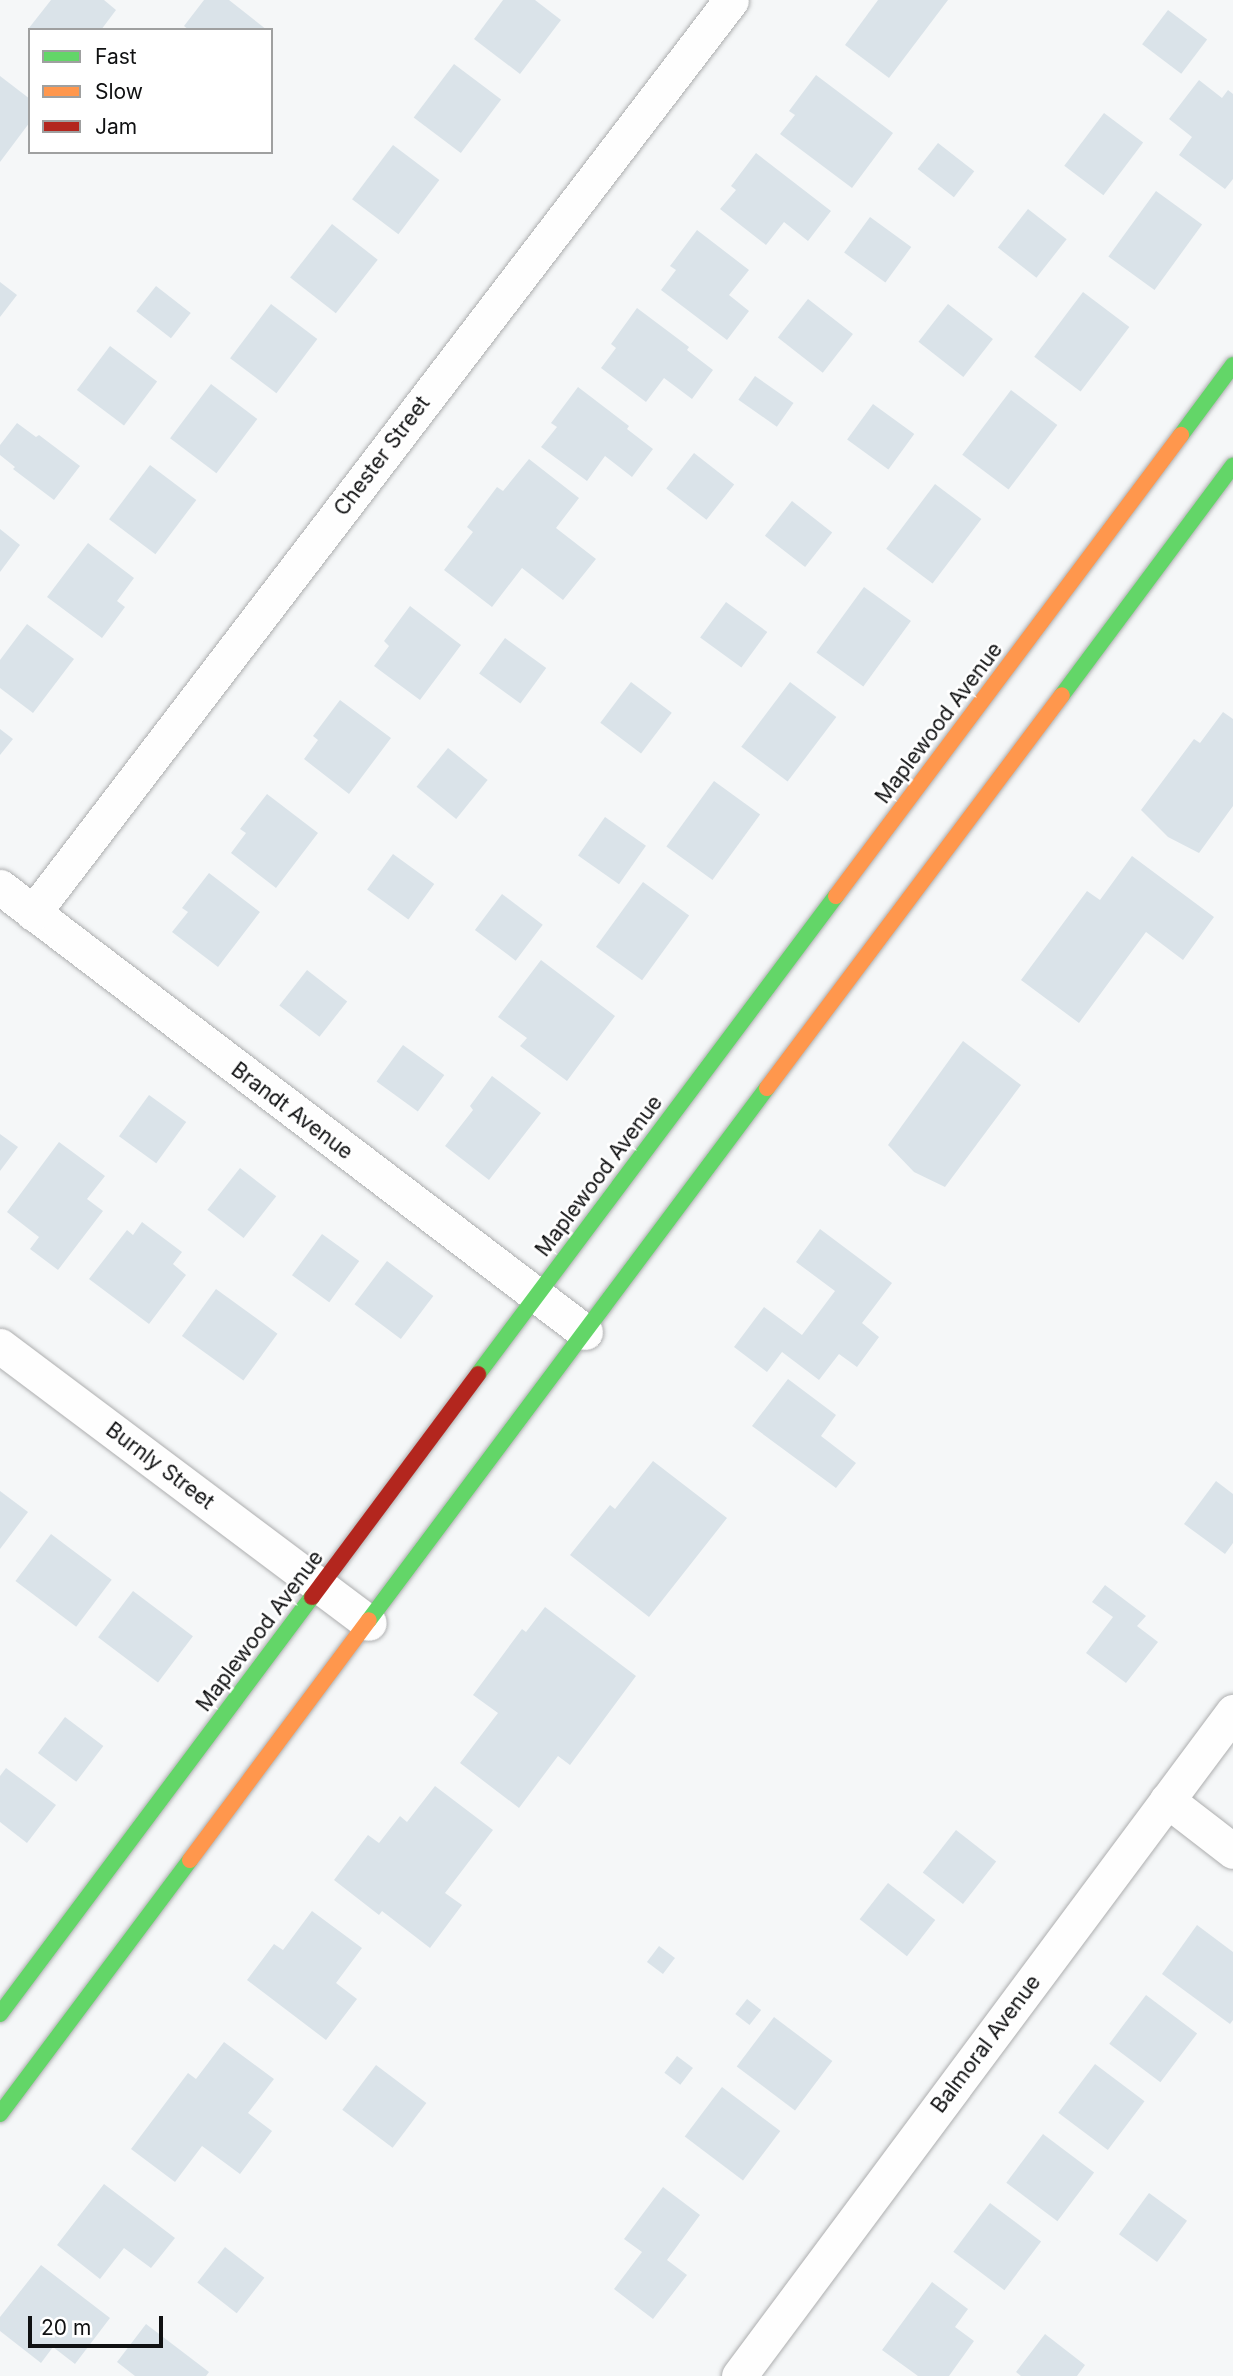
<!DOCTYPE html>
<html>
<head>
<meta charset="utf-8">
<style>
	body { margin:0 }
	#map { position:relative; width:1233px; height:2376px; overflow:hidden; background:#f5f7f8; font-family:Inter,sans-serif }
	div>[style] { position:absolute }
	.building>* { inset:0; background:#dae3e9; transform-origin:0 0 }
	.roads { filter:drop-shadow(0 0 2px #adaeaf) drop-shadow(0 0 2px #adaeaf) }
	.street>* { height:35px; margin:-17.5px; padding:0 17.5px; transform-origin:17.5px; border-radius:17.5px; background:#fefefe }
	.fast>* { height:16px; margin:-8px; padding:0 8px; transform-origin:8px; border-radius:8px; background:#63d668 }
	.slow>* { height:16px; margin:-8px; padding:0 8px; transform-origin:8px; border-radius:8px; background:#ff974d }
	.jam>* { height:16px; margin:-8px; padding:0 8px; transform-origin:8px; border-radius:8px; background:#b3261e }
	span { translate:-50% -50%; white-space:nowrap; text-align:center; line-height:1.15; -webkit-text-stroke:5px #fff; paint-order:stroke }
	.street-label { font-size:21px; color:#101112 }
	.legend { position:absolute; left:28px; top:28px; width:245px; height:126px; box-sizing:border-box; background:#fff; border:2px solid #9fa0a0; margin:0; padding:9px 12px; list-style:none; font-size:21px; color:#101112 }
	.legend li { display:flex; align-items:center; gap:14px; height:35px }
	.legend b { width:35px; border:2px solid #9fa0a0 }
	.scale { position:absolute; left:28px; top:2316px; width:135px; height:32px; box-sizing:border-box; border:4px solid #101112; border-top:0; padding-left:9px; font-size:21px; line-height:24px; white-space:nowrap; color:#101112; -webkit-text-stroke:5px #fff; paint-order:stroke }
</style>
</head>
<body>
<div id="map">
	<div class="building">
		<div style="clip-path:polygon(51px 0,104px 0,116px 10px,101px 30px,31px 30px,29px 28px)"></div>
		<div style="clip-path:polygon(204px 0,229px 0,267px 30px,189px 30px,184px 26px)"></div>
		<div style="clip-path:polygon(503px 0,535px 0,561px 20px,520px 74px,474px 39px)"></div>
		<div style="clip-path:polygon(878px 0,948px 0,889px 78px,845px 45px)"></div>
		<div style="left:1168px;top:10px;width:49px;height:43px;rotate:37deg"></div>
		<div style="left:454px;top:64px;width:59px;height:67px;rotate:37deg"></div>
		<div style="clip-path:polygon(816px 75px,893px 133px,852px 188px,780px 134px,795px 115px,789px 111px)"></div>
		<div style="clip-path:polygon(0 76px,30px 99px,30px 122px,0 162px)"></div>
		<div style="clip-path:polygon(1199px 80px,1222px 98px,1228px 90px,1233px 94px,1233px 179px,1225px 189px,1179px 155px,1192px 137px,1169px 119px)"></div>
		<div style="left:1104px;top:113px;width:49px;height:66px;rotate:37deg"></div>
		<div style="left:938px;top:143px;width:46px;height:33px;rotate:38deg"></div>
		<div style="left:393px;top:145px;width:58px;height:68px;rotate:37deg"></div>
		<div style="clip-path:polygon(756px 153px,831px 211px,808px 241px,784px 222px,766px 245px,720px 209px,736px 190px,731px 186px)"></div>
		<div style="left:1156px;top:191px;width:57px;height:81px;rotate:36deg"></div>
		<div style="left:1028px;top:209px;width:49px;height:49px;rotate:38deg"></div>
		<div style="left:870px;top:217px;width:51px;height:44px;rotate:36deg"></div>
		<div style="left:332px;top:224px;width:58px;height:68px;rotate:38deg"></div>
		<div style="clip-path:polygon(697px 230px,749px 270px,729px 295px,749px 311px,727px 340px,661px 290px,676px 270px,670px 266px)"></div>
		<div style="clip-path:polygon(0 282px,17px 295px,0 317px)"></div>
		<div style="left:156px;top:286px;width:44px;height:32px;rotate:38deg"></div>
		<div style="left:1083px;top:292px;width:58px;height:81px;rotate:37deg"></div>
		<div style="left:808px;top:299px;width:57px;height:49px;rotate:38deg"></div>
		<div style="left:271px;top:304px;width:58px;height:68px;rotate:37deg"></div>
		<div style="left:948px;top:304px;width:57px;height:48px;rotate:38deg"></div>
		<div style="clip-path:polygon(637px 308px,689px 347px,687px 350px,713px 370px,692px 399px,664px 378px,646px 402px,601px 368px,616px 348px,611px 344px)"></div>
		<div style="left:110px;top:346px;width:59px;height:55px;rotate:37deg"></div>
		<div style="left:755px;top:376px;width:47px;height:29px;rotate:35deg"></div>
		<div style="left:211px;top:384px;width:58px;height:68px;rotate:37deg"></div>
		<div style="clip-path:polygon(578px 387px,629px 426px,627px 429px,653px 449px,632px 477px,605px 456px,587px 481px,541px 447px,557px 427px,551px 423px)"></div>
		<div style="left:1011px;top:390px;width:58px;height:81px;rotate:37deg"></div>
		<div style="left:873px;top:404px;width:51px;height:44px;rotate:36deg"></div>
		<div style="clip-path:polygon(17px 423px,36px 437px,39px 435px,80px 466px,54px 500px,13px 469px,15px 467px,0 455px,0 445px)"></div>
		<div style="left:694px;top:453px;width:51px;height:45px;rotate:38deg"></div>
		<div style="clip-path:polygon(529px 459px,579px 498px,556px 528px,596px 559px,563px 600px,522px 568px,492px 607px,444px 570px,473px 532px,467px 527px,497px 487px,503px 491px)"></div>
		<div style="left:150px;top:465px;width:58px;height:68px;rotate:37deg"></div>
		<div style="left:935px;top:484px;width:58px;height:81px;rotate:37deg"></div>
		<div style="left:792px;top:501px;width:51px;height:44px;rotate:38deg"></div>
		<div style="clip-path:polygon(0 529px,20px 545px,0 572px)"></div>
		<div style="clip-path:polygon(88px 543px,134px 578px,117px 601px,125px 607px,102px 638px,47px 597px)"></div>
		<div style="left:864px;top:587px;width:58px;height:81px;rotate:36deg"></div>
		<div style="left:726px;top:602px;width:51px;height:44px;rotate:36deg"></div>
		<div style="clip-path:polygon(410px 606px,461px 645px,420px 700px,374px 666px,389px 646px,384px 641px)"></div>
		<div style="clip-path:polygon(27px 624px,74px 659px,33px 713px,0 688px,0 660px)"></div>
		<div style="left:505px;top:638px;width:51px;height:44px;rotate:36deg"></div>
		<div style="left:631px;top:682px;width:51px;height:51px;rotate:37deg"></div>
		<div style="left:790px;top:682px;width:58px;height:81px;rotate:37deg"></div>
		<div style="clip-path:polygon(340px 700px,391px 738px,349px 794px,304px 759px,318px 740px,313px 736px)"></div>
		<div style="clip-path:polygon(1223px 712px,1233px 719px,1233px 806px,1199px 853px,1168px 837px,1141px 810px,1194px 739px,1200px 743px)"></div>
		<div style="clip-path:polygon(0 729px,13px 739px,0 755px)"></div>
		<div style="left:448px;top:748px;width:51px;height:50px;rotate:39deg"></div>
		<div style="left:714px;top:781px;width:57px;height:81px;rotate:36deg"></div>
		<div style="clip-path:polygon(267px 794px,318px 833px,276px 888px,231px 853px,246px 833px,240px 829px)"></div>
		<div style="left:605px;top:817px;width:50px;height:47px;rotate:35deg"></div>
		<div style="left:393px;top:854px;width:51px;height:44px;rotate:36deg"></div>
		<div style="clip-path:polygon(1132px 856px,1214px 917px,1183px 960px,1146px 932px,1079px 1023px,1021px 980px,1087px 891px,1100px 900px)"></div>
		<div style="clip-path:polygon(209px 873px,260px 912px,218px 967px,172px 932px,188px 912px,182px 908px)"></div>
		<div style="left:643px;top:882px;width:57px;height:80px;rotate:36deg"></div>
		<div style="left:502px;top:894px;width:51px;height:45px;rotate:37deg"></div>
		<div style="clip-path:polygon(541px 960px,615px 1016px,567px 1081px,520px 1046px,527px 1038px,498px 1017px)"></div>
		<div style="left:307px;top:970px;width:51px;height:45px;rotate:38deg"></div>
		<div style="clip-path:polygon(963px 1041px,1021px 1085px,945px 1187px,914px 1172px,888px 1145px)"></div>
		<div style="left:403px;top:1045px;width:51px;height:45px;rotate:36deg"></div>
		<div style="clip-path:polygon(492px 1076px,541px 1113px,489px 1180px,445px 1146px,473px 1110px,470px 1106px)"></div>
		<div style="left:149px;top:1095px;width:46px;height:51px;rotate:36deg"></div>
		<div style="clip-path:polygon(0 1134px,18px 1147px,0 1171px)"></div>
		<div style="clip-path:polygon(59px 1142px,105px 1176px,87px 1199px,103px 1211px,58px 1270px,30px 1249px,39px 1237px,7px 1212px)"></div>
		<div style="left:240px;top:1168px;width:46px;height:53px;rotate:38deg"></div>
		<div style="clip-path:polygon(142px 1222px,182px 1252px,173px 1264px,186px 1275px,149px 1324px,89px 1279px,127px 1230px,133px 1235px)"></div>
		<div style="clip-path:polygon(820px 1229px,892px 1283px,862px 1323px,879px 1337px,857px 1367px,839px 1354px,819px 1380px,782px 1352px,767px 1372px,734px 1347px,764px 1307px,802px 1335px,835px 1291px,796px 1262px)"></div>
		<div style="left:322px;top:1234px;width:46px;height:51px;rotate:36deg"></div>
		<div style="left:387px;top:1261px;width:58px;height:54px;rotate:37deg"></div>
		<div style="left:216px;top:1289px;width:76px;height:58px;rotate:36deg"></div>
		<div style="clip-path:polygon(788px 1379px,836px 1415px,821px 1436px,856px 1463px,836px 1488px,752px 1426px)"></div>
		<div style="clip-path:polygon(653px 1461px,727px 1518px,649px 1617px,570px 1555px,610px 1505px,615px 1509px)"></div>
		<div style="clip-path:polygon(1216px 1481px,1233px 1494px,1233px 1543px,1225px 1554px,1184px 1524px)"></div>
		<div style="clip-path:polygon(0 1491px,28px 1512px,0 1549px)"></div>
		<div style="left:51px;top:1534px;width:76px;height:59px;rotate:37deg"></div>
		<div style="clip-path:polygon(1105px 1585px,1146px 1616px,1137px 1626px,1158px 1642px,1126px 1683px,1086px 1653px,1113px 1617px,1092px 1602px)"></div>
		<div style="left:133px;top:1591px;width:75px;height:58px;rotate:37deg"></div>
		<div style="clip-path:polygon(545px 1607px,636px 1676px,570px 1765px,558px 1756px,519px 1808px,460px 1763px,498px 1713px,473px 1695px,522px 1629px,526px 1632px)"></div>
		<div style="left:65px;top:1717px;width:48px;height:45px;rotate:37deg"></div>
		<div style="clip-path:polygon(6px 1768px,56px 1805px,27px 1843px,0 1822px,0 1776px)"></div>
		<div style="clip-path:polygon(435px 1786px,493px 1830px,445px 1893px,462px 1905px,430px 1948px,382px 1911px,379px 1915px,334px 1880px,368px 1835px,379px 1843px,400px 1816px,407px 1822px)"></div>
		<div style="left:956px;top:1830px;width:51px;height:54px;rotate:38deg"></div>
		<div style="left:888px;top:1883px;width:60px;height:46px;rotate:38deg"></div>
		<div style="clip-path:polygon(312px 1911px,362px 1948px,336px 1983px,357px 1999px,326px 2040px,247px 1980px,274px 1944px,283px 1950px)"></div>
		<div style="clip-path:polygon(1197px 1925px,1233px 1952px,1233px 2020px,1230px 2024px,1162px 1974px)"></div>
		<div style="left:659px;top:1946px;width:20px;height:20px;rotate:37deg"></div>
		<div style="left:1146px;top:1995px;width:64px;height:61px;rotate:37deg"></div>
		<div style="left:747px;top:1999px;width:18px;height:19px;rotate:38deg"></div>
		<div style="left:774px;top:2017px;width:73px;height:62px;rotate:37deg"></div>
		<div style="clip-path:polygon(224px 2042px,274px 2079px,248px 2113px,272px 2131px,240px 2174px,202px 2146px,175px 2182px,131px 2149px,188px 2073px,196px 2079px)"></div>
		<div style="left:677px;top:2056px;width:20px;height:21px;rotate:37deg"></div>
		<div style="left:1095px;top:2064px;width:62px;height:61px;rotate:37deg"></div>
		<div style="left:376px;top:2065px;width:63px;height:56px;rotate:37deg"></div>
		<div style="left:722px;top:2087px;width:73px;height:62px;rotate:37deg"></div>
		<div style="left:1043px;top:2134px;width:64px;height:61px;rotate:37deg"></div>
		<div style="clip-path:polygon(104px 2184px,175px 2238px,151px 2268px,124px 2248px,100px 2279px,57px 2245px)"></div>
		<div style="clip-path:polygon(663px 2187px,700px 2215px,667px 2260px,687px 2275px,653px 2319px,614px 2289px,642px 2252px,624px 2239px)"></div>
		<div style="left:1149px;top:2193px;width:47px;height:51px;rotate:36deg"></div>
		<div style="left:990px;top:2203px;width:64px;height:61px;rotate:37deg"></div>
		<div style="left:225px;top:2247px;width:50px;height:45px;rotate:38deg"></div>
		<div style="clip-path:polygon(41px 2265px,110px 2318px,75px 2364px,53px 2347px,41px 2363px,0 2331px,0 2317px)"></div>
		<div style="clip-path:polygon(932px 2282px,968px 2309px,955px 2327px,974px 2341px,949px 2376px,918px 2376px,882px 2350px)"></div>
		<div style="clip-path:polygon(146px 2324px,209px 2372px,206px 2376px,135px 2376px,117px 2362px)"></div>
		<div style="clip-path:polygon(1045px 2334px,1085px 2365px,1077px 2376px,1021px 2376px,1016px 2372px)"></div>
	</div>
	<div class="roads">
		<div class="street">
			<div style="left:0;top:887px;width:735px;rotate:37.26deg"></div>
			<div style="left:33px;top:913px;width:1149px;rotate:-52.6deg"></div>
			<div style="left:0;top:1346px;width:461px;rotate:36.9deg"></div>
			<div style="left:1167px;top:1800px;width:83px;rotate:37.7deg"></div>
			<div style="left:739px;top:2376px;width:828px;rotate:-53.35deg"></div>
		</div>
		<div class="fast">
			<div style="left:1181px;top:435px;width:87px;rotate:-53.4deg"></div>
			<div style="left:1062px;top:695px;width:286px;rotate:-53.3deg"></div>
			<div style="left:478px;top:1374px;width:597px;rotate:-53.17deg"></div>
			<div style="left:369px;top:1620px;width:664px;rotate:-53.2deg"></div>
			<div style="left:0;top:2014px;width:521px;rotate:-53.2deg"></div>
			<div style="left:0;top:2114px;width:317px;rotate:-53.2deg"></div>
		</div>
		<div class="slow">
			<div style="left:836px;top:896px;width:576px;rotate:-53.19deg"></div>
			<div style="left:767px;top:1088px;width:491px;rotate:-53.1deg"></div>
			<div style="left:190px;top:1860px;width:299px;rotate:-53.3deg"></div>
		</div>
		<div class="jam">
			<div style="left:312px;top:1597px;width:278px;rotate:-53.3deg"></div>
		</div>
	</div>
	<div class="street-label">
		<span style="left:382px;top:456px;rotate:-53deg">Chester Street</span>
		<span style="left:939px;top:723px;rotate:-53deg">Maplewood Avenue</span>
		<span style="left:292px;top:1111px;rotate:37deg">Brandt Avenue</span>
		<span style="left:599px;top:1176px;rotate:-53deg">Maplewood Avenue</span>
		<span style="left:160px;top:1466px;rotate:37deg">Burnly Street</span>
		<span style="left:260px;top:1631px;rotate:-53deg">Maplewood Avenue</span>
		<span style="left:986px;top:2044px;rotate:-53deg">Balmoral Avenue</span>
	</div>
	<ul class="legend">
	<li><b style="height:9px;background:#63d668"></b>Fast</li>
	<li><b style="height:9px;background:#ff974d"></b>Slow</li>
	<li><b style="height:9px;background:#b3261e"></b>Jam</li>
	</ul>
	<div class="scale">20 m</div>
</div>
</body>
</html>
